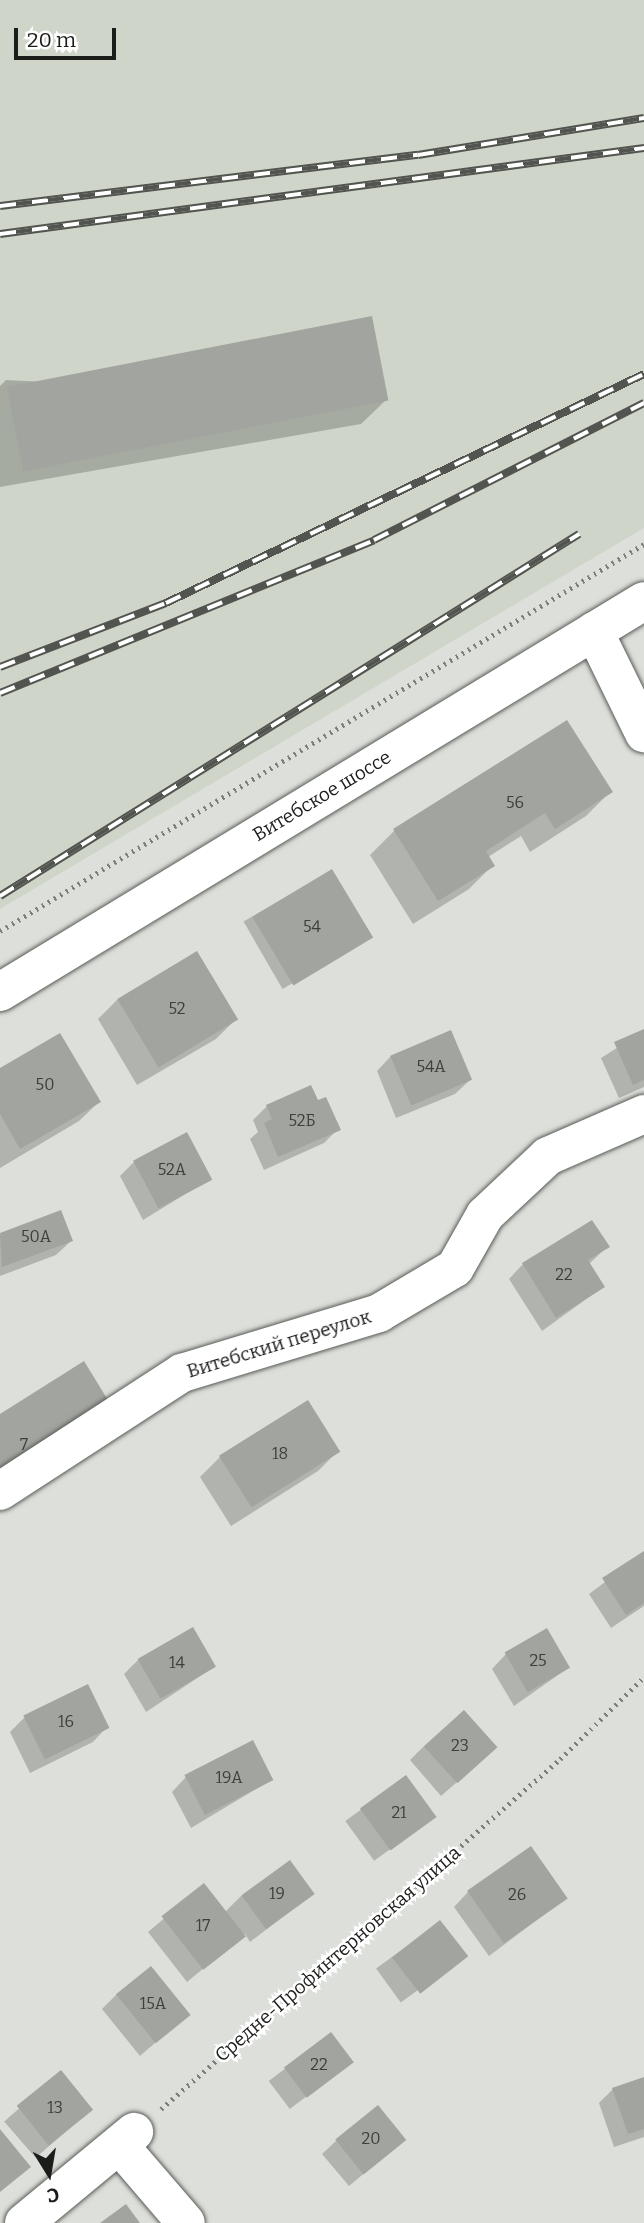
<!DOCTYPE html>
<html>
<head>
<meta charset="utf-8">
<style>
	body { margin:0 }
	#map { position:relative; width:644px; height:2223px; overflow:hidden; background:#dde0da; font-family:Bitter,serif }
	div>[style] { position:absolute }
	.built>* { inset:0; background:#cfd6c9 }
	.shadow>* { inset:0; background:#0003; transform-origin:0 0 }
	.building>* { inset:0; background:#a2a59f; transform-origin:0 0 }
	.path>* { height:4.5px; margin-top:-2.25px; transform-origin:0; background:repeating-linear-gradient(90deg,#7c7e7a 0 2px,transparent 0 7px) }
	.roads { filter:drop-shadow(0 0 2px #595c57) drop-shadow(0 0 2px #595c57) }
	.minor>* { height:38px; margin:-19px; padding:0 19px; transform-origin:19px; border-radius:19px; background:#fff }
	.major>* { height:38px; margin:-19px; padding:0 19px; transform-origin:19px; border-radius:19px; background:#fff }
	.rail>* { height:8px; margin-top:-4px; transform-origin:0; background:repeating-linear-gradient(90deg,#fff 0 16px,#525450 0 32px); box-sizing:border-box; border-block:2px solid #525450 }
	span { translate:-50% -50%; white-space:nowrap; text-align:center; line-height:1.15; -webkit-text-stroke:5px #fff; paint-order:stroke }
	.number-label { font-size:16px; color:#3d3f3b }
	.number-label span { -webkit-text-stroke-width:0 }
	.street-label { font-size:19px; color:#1b1d1a }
	.north { position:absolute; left:14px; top:2139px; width:70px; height:70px; -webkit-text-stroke:5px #fff; paint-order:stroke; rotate:169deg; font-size:19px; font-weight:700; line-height:28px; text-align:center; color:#1b1d1a }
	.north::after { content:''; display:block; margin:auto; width:24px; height:32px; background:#1b1d1a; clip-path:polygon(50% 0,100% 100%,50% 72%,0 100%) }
	.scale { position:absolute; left:14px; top:28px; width:102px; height:32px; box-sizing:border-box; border:4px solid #1b1d1a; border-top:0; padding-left:9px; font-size:21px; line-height:24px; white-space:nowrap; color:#1b1d1a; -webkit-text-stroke:5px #fff; paint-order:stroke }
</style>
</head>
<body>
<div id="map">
	<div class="built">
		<div style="clip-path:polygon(0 0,644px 0,644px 528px,0 909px)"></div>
	</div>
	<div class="shadow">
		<div style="clip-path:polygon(6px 380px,386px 400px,361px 424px,0 487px,0 386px)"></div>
		<div style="clip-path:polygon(566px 722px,610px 792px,586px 816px,530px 852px,521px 836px,488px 857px,493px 865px,469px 889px,413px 924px,370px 855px,394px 831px)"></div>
		<div style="left:331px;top:871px;width:78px;height:101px;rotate:60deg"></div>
		<div style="clip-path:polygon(118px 999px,236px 1019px,216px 1039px,137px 1085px,98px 1019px)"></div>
		<div style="clip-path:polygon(644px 1031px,644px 1087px,619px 1098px,601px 1058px)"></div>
		<div style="clip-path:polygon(391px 1056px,470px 1080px,455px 1094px,396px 1118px,377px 1071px)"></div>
		<div style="clip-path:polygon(0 1070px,99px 1102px,79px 1121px,0 1168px)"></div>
		<div style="clip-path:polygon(317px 1103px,338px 1129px,324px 1143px,264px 1170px,250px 1139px,258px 1132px,253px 1120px,267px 1106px)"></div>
		<div style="clip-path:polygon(134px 1162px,210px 1179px,143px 1220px,120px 1176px)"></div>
		<div style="clip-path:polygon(60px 1212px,71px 1241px,56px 1255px,0 1276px,0 1235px)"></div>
		<div style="clip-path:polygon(607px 1247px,589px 1264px,603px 1287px,542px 1331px,509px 1279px,523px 1264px)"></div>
		<div style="clip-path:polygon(338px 1451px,318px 1471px,231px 1526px,200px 1477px,220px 1457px)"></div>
		<div style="clip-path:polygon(644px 1553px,644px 1606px,611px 1628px,589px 1594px)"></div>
		<div style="clip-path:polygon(506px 1654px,568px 1668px,514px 1706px,492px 1669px)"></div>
		<div style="clip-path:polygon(138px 1660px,214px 1667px,146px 1712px,124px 1674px)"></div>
		<div style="clip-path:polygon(24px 1718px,107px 1727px,93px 1742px,30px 1773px,10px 1732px)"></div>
		<div style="clip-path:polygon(424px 1746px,481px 1761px,441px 1796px,410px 1760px)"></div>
		<div style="clip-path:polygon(186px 1777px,271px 1780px,191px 1828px,172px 1792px)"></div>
		<div style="left:406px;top:1777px;width:49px;height:75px;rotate:54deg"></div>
		<div style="clip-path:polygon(204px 1885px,225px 1912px,241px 1896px,312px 1894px,250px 1942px,245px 1934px,187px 1982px,148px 1932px)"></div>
		<div style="clip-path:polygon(468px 1892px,566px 1898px,489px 1956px,454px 1907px)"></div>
		<div style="left:440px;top:1922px;width:42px;height:79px;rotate:54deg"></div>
		<div style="clip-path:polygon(117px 1994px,187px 2015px,140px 2056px,102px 2009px)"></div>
		<div style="left:331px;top:2034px;width:35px;height:78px;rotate:53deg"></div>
		<div style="left:60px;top:2073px;width:48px;height:74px;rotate:49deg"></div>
		<div style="clip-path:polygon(644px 2079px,644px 2137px,614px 2147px,599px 2103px,613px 2089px)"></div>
		<div style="clip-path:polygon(337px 2140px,404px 2140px,349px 2186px,322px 2154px)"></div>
	</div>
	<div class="building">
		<div style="left:372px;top:316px;width:86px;height:372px;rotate:79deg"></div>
		<div style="clip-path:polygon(567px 720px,613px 792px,555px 829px,545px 813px,486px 851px,495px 866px,438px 901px,393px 829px)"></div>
		<div style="left:332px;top:869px;width:80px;height:93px;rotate:59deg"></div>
		<div style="left:197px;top:951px;width:80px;height:93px;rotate:59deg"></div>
		<div style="clip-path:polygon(644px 1029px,644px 1080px,633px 1085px,614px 1042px)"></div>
		<div style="left:451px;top:1030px;width:54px;height:66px;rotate:67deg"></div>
		<div style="clip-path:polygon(60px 1033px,101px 1102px,20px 1149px,0 1114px,0 1068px)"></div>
		<div style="clip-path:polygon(311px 1085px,318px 1100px,326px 1097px,341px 1130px,278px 1157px,264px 1123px,272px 1119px,266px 1105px)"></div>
		<div style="left:187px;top:1132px;width:54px;height:61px;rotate:62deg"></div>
		<div style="clip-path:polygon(61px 1210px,73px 1241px,2px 1267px,0 1233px)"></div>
		<div style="clip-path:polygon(592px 1220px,610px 1247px,588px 1260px,605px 1287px,556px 1318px,522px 1263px)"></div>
		<div style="clip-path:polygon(84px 1361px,111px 1405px,0 1475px,0 1414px)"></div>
		<div style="left:308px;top:1400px;width:61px;height:105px;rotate:58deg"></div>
		<div style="clip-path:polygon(644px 1551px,644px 1603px,626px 1615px,602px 1578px)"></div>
		<div style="left:193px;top:1627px;width:46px;height:64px;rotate:60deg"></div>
		<div style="left:547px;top:1628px;width:46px;height:49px;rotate:60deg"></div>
		<div style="left:88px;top:1684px;width:49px;height:72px;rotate:64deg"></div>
		<div style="left:464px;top:1710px;width:50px;height:54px;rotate:48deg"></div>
		<div style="left:253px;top:1740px;width:45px;height:77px;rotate:63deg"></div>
		<div style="left:406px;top:1775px;width:52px;height:57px;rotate:54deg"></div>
		<div style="left:531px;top:1846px;width:64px;height:78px;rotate:55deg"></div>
		<div style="left:290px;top:1860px;width:42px;height:60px;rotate:54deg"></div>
		<div style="left:204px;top:1883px;width:68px;height:54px;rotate:52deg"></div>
		<div style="left:440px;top:1920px;width:46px;height:61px;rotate:52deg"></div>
		<div style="left:151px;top:1966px;width:63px;height:45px;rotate:51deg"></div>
		<div style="left:331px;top:2032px;width:38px;height:59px;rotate:53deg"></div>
		<div style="left:61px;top:2070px;width:51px;height:57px;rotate:51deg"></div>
		<div style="clip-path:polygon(644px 2077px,644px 2129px,628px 2134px,612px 2088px)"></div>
		<div style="left:378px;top:2105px;width:45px;height:55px;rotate:51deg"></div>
		<div style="clip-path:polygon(0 2129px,31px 2167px,0 2192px)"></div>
		<div style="clip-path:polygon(126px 2204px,140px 2223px,100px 2223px)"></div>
	</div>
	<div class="path">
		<div style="left:0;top:931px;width:751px;rotate:-31deg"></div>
		<div style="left:161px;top:2109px;width:531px;rotate:-41.26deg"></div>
		<div style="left:560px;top:1759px;width:117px;rotate:-44.3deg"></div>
	</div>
	<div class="roads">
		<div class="minor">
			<div style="left:594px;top:631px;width:114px;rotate:63.9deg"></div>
			<div style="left:0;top:1491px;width:217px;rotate:-33deg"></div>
			<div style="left:182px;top:1373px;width:206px;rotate:-16.9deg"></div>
			<div style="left:379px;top:1313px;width:88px;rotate:-30.6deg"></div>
			<div style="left:455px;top:1268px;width:61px;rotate:-60.5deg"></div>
			<div style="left:485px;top:1215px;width:86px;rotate:-43.1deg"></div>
			<div style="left:548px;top:1156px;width:105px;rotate:-23.6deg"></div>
			<div style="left:120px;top:2146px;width:101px;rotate:49.4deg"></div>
			<div style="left:24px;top:2223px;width:143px;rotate:-39.6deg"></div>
		</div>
		<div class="major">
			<div style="left:0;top:992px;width:753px;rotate:-31.26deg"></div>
		</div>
	</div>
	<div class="rail">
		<div style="left:0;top:206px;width:421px;rotate:-7deg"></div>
		<div style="left:418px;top:155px;width:229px;rotate:-9.3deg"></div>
		<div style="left:0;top:234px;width:650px;rotate:-7.61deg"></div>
		<div style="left:0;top:667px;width:178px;rotate:-21.1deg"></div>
		<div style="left:166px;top:603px;width:530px;rotate:-25.6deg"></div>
		<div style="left:0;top:693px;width:404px;rotate:-22.2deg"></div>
		<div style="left:374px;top:540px;width:303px;rotate:-26.9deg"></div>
		<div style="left:0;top:896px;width:683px;rotate:-32.01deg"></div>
	</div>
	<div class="number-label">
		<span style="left:515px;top:803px">56</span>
		<span style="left:312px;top:927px">54</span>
		<span style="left:177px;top:1009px">52</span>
		<span style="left:431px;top:1067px">54А</span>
		<span style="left:45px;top:1085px">50</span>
		<span style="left:302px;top:1121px">52Б</span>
		<span style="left:172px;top:1170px">52А</span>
		<span style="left:36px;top:1237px">50А</span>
		<span style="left:564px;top:1275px">22</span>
		<span style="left:24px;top:1445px">7</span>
		<span style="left:280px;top:1454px">18</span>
		<span style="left:538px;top:1661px">25</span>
		<span style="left:177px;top:1663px">14</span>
		<span style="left:66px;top:1722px">16</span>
		<span style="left:460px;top:1746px">23</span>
		<span style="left:229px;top:1778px">19А</span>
		<span style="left:399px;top:1813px">21</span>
		<span style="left:277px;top:1894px">19</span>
		<span style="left:517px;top:1895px">26</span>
		<span style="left:203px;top:1926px">17</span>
		<span style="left:153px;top:2004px">15А</span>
		<span style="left:319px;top:2065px">22</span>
		<span style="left:55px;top:2108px">13</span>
		<span style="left:371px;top:2139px">20</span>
	</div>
	<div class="street-label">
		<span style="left:322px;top:796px;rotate:-31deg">Витебское шоссе</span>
		<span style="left:279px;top:1344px;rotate:-17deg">Витебский переулок</span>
		<span style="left:338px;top:1954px;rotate:-41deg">Средне-Профинтерновская улица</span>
	</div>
	<div class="north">С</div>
	<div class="scale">20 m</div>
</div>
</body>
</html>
